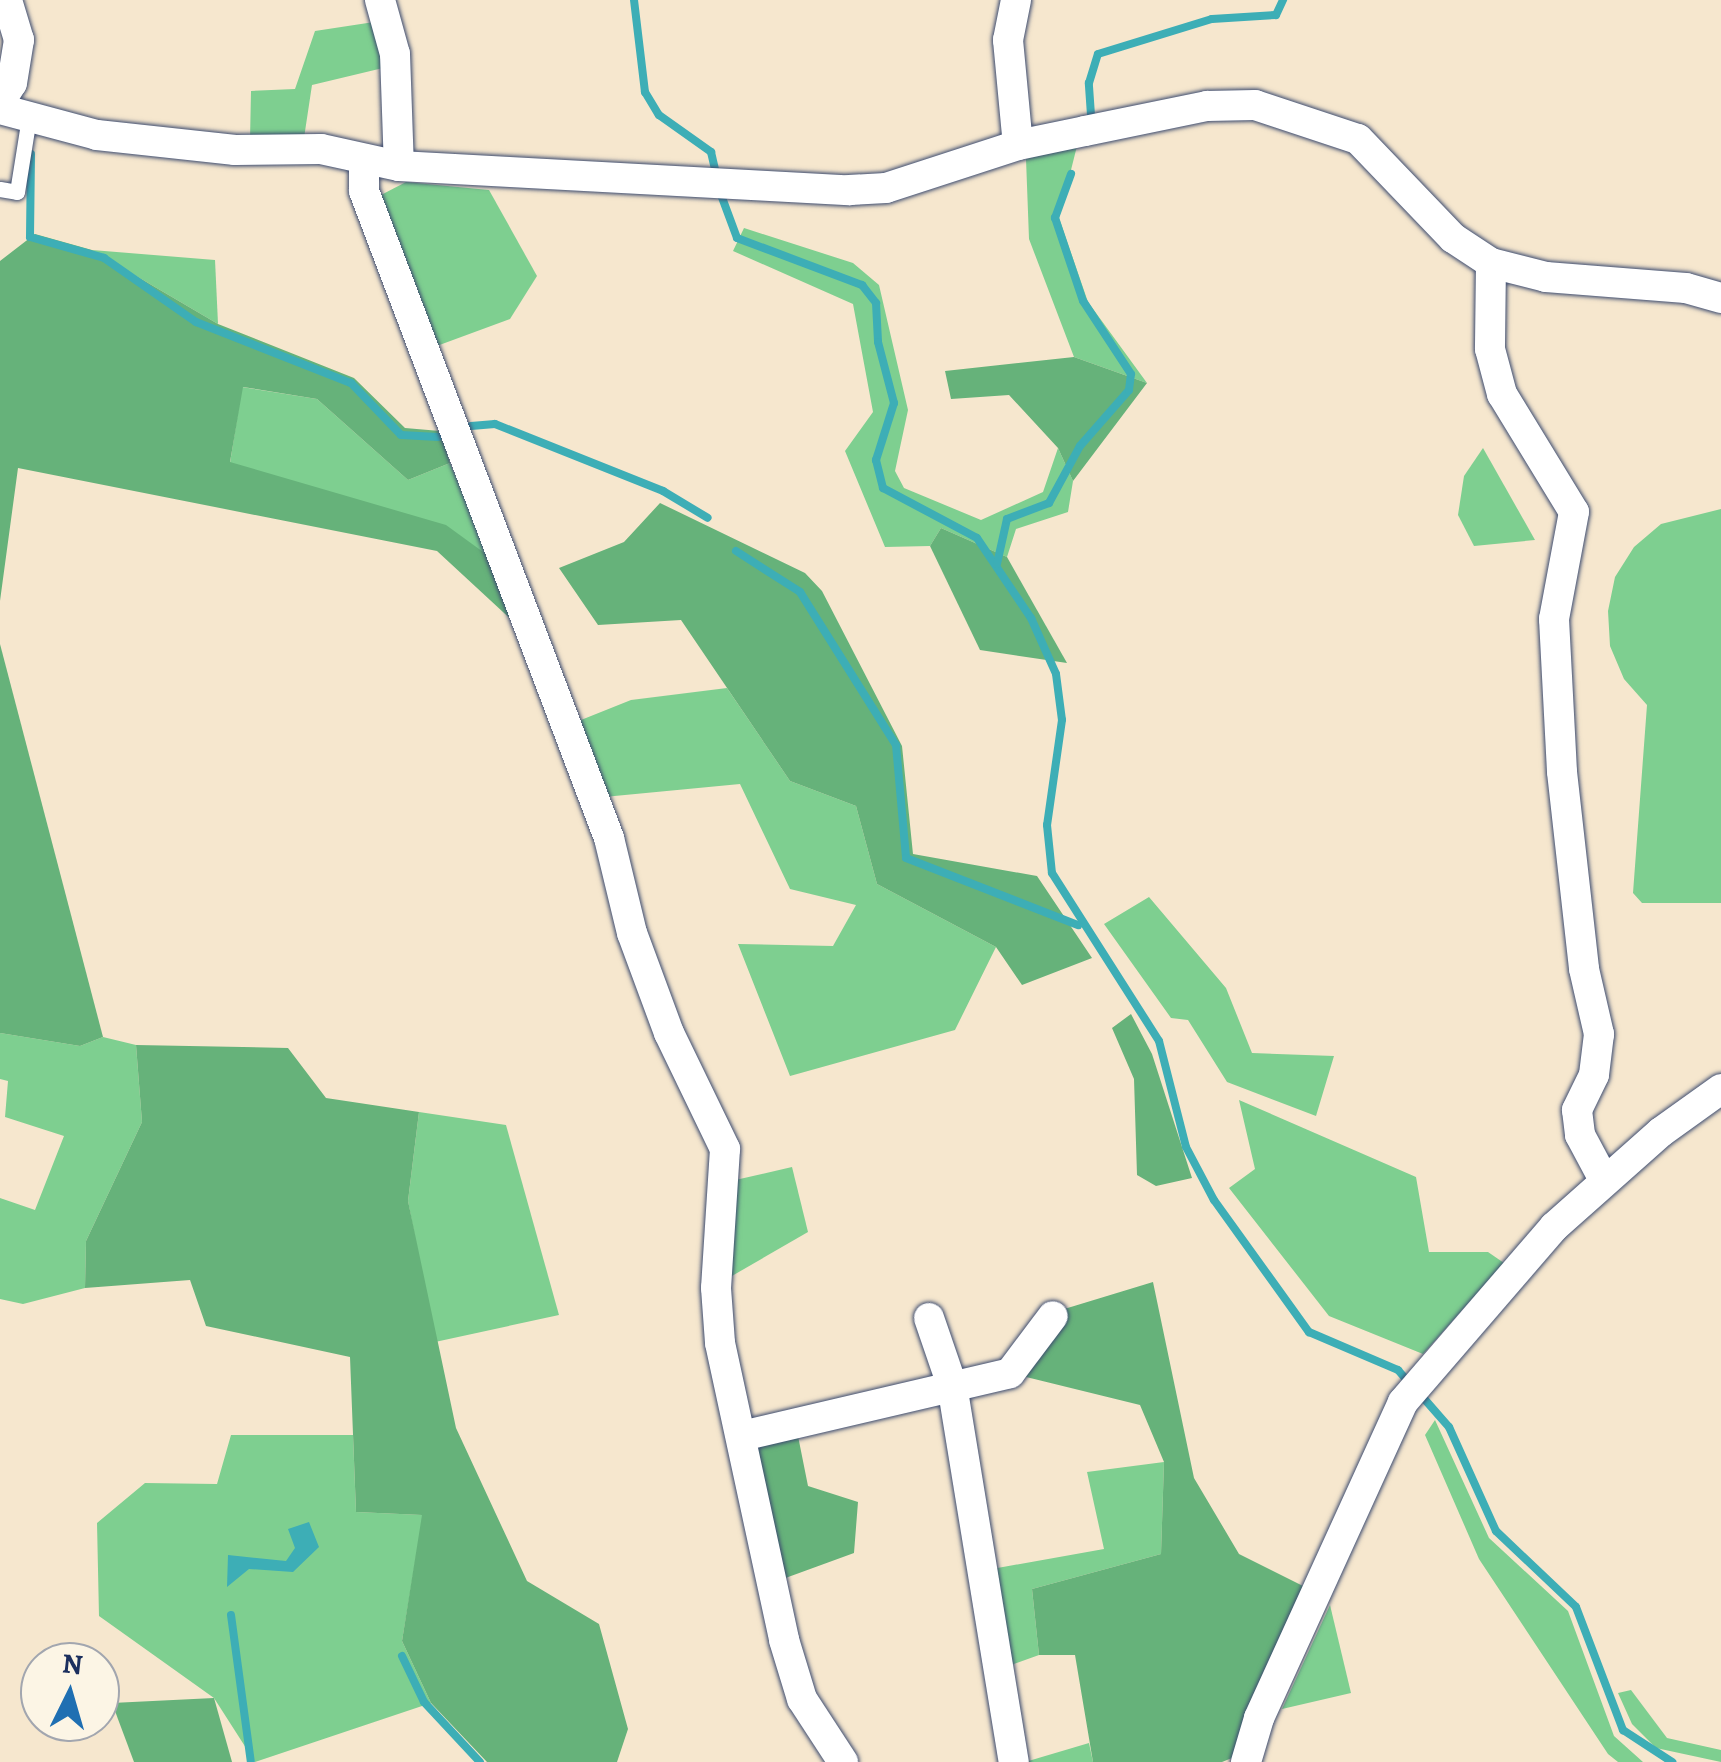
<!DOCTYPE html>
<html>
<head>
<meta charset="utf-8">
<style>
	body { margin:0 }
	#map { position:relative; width:1721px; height:1762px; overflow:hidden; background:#f6e7ce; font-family:Alegreya,serif }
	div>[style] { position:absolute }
	.green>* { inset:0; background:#7ecf90 }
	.forest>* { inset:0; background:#66b27a }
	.water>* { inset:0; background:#3daeb6 }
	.stream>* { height:8px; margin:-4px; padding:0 4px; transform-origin:4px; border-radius:4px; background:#3daeb6 }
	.roads { filter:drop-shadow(0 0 2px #3c4b6f) drop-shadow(0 0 2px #3c4b6f) }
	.service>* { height:15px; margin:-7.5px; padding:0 7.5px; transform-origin:7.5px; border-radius:7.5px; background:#fff }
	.minor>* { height:30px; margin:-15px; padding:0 15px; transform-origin:15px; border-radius:15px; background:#fff }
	span { translate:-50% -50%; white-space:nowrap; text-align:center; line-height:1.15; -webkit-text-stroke:8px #fcf5e5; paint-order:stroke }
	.north { position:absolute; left:20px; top:1642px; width:100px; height:100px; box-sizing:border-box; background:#fcf5e5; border:2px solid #a2a6af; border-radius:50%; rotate:5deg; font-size:28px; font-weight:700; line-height:40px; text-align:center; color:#1b2f5e }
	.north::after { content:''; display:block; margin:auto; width:35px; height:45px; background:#1f6fb2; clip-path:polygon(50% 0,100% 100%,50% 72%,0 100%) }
</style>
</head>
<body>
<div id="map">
	<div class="green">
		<div style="clip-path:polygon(374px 22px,383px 68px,312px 85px,304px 138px,250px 140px,251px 91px,295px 89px,315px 31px)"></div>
		<div style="clip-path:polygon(1077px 146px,1059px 218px,1088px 302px,1147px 383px,1074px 357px,1029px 239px,1026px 159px)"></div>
		<div style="clip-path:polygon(406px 182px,489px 190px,537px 276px,510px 319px,434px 347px,381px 195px)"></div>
		<div style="clip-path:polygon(744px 228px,853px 263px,879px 285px,908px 410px,895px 471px,904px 488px,981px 520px,1043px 492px,1058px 448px,1073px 481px,1068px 512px,1016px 529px,1007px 557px,941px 528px,930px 546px,885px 547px,845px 451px,873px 412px,853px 304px,733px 251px)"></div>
		<div style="clip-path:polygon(92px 250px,215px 260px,218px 324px)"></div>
		<div style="clip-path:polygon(242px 387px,317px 399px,408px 480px,450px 463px,490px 557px,230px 463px)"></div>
		<div style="clip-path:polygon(1483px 448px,1535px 540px,1474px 546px,1458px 515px,1464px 476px)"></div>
		<div style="clip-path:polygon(1721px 509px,1721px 903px,1642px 903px,1633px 893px,1647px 705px,1624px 679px,1610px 646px,1608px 611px,1615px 577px,1634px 547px,1661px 524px)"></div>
		<div style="clip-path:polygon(727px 688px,790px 781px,856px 806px,877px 884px,996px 947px,955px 1030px,790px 1076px,738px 944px,833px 946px,856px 905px,790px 889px,740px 784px,604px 797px,576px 722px,631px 700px)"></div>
		<div style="clip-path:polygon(1149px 897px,1226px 988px,1252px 1053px,1334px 1056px,1316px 1116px,1227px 1082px,1188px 1020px,1171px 1018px,1104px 924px)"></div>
		<div style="clip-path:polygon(0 1033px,80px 1046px,103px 1037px,136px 1045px,142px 1122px,86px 1241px,85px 1288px,23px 1304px,0 1299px,0 1198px,35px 1210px,64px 1136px,5px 1117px,8px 1081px,0 1079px)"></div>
		<div style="clip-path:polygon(1239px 1100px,1416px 1177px,1429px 1252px,1488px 1252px,1504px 1263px,1423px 1354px,1329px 1316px,1229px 1188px,1255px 1169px)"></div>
		<div style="clip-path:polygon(419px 1112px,506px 1125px,559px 1315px,435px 1342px,408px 1201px)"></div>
		<div style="clip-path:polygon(792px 1167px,808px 1232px,725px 1280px,731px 1181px)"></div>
		<div style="clip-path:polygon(1435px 1420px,1489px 1538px,1568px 1611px,1614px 1736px,1643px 1762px,1618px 1762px,1608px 1754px,1479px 1559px,1425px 1435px)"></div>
		<div style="clip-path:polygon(231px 1435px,353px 1435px,356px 1512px,423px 1515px,402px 1641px,431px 1703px,255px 1762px,214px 1698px,99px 1616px,97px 1523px,145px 1483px,217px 1484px)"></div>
		<div style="clip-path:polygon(1164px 1462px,1161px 1554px,1032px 1589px,1039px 1655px,1011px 1665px,992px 1569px,1104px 1549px,1087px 1472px)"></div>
		<div style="clip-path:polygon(1330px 1605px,1351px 1693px,1282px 1709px)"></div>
		<div style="clip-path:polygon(1631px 1690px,1667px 1738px,1721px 1750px,1721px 1762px,1656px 1748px,1632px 1724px,1618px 1693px)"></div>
		<div style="clip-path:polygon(1089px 1743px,1093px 1762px,1025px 1762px)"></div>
	</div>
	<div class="forest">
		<div style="clip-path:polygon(35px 234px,92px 250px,218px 324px,354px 378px,405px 428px,440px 431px,450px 463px,408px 480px,317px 399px,243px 387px,230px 462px,446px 525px,490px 557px,518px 626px,437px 551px,18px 468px,0 601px,0 261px)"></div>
		<div style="clip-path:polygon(1074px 357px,1147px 383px,1073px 481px,1058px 448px,1009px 395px,951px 399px,945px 371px)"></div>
		<div style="clip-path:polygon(660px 503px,805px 573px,822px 591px,902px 746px,913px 854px,1037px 876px,1092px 958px,1022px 985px,996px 947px,877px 884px,856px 806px,790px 781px,681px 620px,598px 625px,559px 568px,624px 542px)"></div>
		<div style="clip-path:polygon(941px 528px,1007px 557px,1067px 663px,980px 650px,930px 546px)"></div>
		<div style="clip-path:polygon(0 644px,103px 1037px,80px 1046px,0 1033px)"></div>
		<div style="clip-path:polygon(1131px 1014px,1152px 1054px,1192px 1178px,1156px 1186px,1137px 1175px,1134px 1079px,1112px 1028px)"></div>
		<div style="clip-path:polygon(136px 1045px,288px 1048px,326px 1098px,419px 1112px,408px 1201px,456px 1428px,527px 1581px,599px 1624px,628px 1729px,617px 1762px,487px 1762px,431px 1703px,402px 1641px,422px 1515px,356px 1512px,350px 1357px,206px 1326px,190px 1280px,85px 1288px,86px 1241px,142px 1122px)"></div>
		<div style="clip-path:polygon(1153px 1282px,1194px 1478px,1239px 1554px,1305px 1587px,1232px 1758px,1222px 1762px,1093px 1762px,1075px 1655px,1039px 1655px,1032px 1589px,1161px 1554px,1164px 1462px,1140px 1405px,1018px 1375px,1061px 1310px)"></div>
		<div style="clip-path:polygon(797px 1431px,808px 1486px,858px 1502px,854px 1553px,780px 1580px,752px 1440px)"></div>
		<div style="clip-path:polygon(214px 1698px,232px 1762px,134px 1762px,112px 1703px)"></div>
	</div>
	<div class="water">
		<div style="clip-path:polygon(309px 1522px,319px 1547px,293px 1572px,249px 1569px,227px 1587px,228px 1555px,286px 1561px,295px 1548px,288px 1529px)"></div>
	</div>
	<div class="stream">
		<div style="left:634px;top:0;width:93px;rotate:83.2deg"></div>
		<div style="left:645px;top:92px;width:27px;rotate:59deg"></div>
		<div style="left:659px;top:115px;width:64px;rotate:35.4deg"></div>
		<div style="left:711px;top:152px;width:22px;rotate:77deg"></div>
		<div style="left:1091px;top:115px;width:32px;rotate:-94deg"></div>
		<div style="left:1089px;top:83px;width:30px;rotate:-73deg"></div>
		<div style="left:1098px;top:54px;width:119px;rotate:-17.1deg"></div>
		<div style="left:1212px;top:19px;width:64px;rotate:-3.6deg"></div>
		<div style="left:1276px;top:15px;width:17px;rotate:-65deg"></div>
		<div style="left:31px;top:154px;width:83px;rotate:90.7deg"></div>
		<div style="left:30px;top:237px;width:77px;rotate:15.8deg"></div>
		<div style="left:104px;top:258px;width:112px;rotate:34.8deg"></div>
		<div style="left:196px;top:322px;width:167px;rotate:21.5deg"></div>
		<div style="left:351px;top:383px;width:72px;rotate:46.1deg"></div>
		<div style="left:401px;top:435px;width:37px;rotate:3deg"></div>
		<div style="left:720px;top:192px;width:49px;rotate:69.7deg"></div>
		<div style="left:737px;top:238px;width:134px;rotate:20.6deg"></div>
		<div style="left:862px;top:285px;width:23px;rotate:52deg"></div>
		<div style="left:876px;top:303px;width:39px;rotate:87deg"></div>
		<div style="left:878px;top:342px;width:63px;rotate:75.3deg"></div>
		<div style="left:894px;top:403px;width:60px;rotate:107.5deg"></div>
		<div style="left:876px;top:460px;width:29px;rotate:76deg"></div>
		<div style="left:883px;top:488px;width:106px;rotate:28deg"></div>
		<div style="left:977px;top:538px;width:97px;rotate:56deg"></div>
		<div style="left:1031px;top:618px;width:61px;rotate:65.9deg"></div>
		<div style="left:1056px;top:674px;width:46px;rotate:82.6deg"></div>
		<div style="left:1062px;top:720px;width:106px;rotate:98.1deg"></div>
		<div style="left:1047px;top:825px;width:48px;rotate:84.1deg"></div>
		<div style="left:1052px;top:873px;width:199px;rotate:57.5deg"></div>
		<div style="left:1159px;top:1041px;width:109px;rotate:75.7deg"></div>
		<div style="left:1186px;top:1147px;width:60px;rotate:62.2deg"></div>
		<div style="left:1214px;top:1200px;width:163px;rotate:54.3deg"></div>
		<div style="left:1309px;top:1332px;width:97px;rotate:23.1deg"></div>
		<div style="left:1398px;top:1370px;width:18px;rotate:49deg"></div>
		<div style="left:471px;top:426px;width:24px;rotate:-5deg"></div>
		<div style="left:495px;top:424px;width:181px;rotate:21.7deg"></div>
		<div style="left:663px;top:491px;width:52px;rotate:31deg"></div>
		<div style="left:736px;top:551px;width:76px;rotate:32.6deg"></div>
		<div style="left:800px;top:592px;width:181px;rotate:57.9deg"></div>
		<div style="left:896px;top:745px;width:113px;rotate:84.9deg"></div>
		<div style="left:906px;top:858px;width:185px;rotate:21.3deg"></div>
		<div style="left:997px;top:564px;width:46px;rotate:-77.5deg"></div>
		<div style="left:1007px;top:519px;width:45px;rotate:-20.9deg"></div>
		<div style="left:1049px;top:503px;width:65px;rotate:-61.5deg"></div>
		<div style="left:1080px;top:446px;width:74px;rotate:-48.8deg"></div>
		<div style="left:1129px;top:390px;width:16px;rotate:-83deg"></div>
		<div style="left:1131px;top:374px;width:87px;rotate:-123.3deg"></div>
		<div style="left:1083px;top:301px;width:88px;rotate:-108.6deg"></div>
		<div style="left:1055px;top:218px;width:47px;rotate:-70deg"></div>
		<div style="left:1420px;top:1394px;width:44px;rotate:48.7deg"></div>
		<div style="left:1449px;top:1427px;width:114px;rotate:65.7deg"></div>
		<div style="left:1496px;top:1531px;width:110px;rotate:43.5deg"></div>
		<div style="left:1576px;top:1607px;width:132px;rotate:69.1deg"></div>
		<div style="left:1623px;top:1730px;width:59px;rotate:33.1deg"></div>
		<div style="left:231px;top:1615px;width:148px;rotate:82.3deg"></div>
		<div style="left:402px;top:1656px;width:51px;rotate:64.4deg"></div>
		<div style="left:424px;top:1702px;width:82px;rotate:47deg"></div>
	</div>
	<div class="roads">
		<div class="service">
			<div style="left:0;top:189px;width:17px;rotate:10deg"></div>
			<div style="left:17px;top:192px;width:76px;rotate:-80.9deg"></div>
		</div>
		<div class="minor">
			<div style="left:380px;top:0;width:56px;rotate:74.5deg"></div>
			<div style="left:395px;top:54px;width:112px;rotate:88deg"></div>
			<div style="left:1016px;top:0;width:41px;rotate:101.3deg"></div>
			<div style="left:1008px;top:40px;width:105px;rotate:84.6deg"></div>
			<div style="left:0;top:102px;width:22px;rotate:-58deg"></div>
			<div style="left:12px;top:83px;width:44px;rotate:-80.8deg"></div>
			<div style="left:19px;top:40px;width:42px;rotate:-106.7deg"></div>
			<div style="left:0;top:109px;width:100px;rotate:15deg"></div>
			<div style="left:97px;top:135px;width:139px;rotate:6.2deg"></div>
			<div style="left:235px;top:150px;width:86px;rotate:-0.7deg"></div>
			<div style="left:321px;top:149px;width:80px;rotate:12.3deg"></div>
			<div style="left:399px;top:166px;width:451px;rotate:3.1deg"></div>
			<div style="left:849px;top:190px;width:37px;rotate:-3deg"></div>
			<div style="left:886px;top:188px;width:139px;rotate:-18deg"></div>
			<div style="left:1018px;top:145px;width:68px;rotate:-11.8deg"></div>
			<div style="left:1085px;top:131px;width:125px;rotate:-11.6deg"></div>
			<div style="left:1207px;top:106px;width:48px;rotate:-1.2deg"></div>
			<div style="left:1255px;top:105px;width:108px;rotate:18.3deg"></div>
			<div style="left:1358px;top:139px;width:137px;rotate:46.2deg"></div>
			<div style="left:1453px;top:238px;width:45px;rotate:33.3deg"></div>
			<div style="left:1491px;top:263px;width:57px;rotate:14.3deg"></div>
			<div style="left:1546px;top:277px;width:140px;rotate:4.5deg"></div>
			<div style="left:1686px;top:288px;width:36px;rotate:16deg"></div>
			<div style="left:364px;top:159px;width:32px;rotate:90deg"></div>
			<div style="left:364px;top:191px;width:692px;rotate:69.26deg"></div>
			<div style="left:609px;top:838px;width:98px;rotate:76.4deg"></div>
			<div style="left:632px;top:933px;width:107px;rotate:69.7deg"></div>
			<div style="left:669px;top:1033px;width:129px;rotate:64.2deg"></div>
			<div style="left:725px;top:1149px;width:139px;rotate:93.7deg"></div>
			<div style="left:716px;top:1288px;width:55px;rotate:85.8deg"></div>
			<div style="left:720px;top:1343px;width:304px;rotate:77.8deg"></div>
			<div style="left:784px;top:1640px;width:62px;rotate:73deg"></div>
			<div style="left:802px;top:1699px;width:75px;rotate:56.9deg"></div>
			<div style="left:1491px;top:263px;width:86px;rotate:90.7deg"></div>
			<div style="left:1490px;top:349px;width:47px;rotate:75.1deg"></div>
			<div style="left:1502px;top:394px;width:138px;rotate:58.6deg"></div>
			<div style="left:1574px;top:512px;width:109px;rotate:100.6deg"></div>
			<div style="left:1554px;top:619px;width:153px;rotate:87deg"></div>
			<div style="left:1562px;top:772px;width:198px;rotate:83.6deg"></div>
			<div style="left:1584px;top:969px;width:67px;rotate:77deg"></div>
			<div style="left:1599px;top:1034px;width:41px;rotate:97deg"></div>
			<div style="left:1594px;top:1075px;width:39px;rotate:116deg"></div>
			<div style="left:1577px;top:1110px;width:25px;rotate:83deg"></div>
			<div style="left:1580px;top:1135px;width:51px;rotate:61.9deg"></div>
			<div style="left:929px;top:1318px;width:71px;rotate:71.1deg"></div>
			<div style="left:952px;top:1385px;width:382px;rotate:80.7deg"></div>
			<div style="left:742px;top:1436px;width:275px;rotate:-13.2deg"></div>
			<div style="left:1010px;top:1373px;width:71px;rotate:-53deg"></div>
			<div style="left:1246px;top:1762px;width:46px;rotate:-73.5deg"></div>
			<div style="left:1259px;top:1718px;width:347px;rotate:-65.5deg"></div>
			<div style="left:1403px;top:1402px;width:231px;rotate:-49.2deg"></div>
			<div style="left:1554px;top:1227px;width:143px;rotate:-41.6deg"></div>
			<div style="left:1661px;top:1132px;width:74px;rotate:-35.6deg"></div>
		</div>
	</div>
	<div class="north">N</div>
</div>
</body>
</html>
